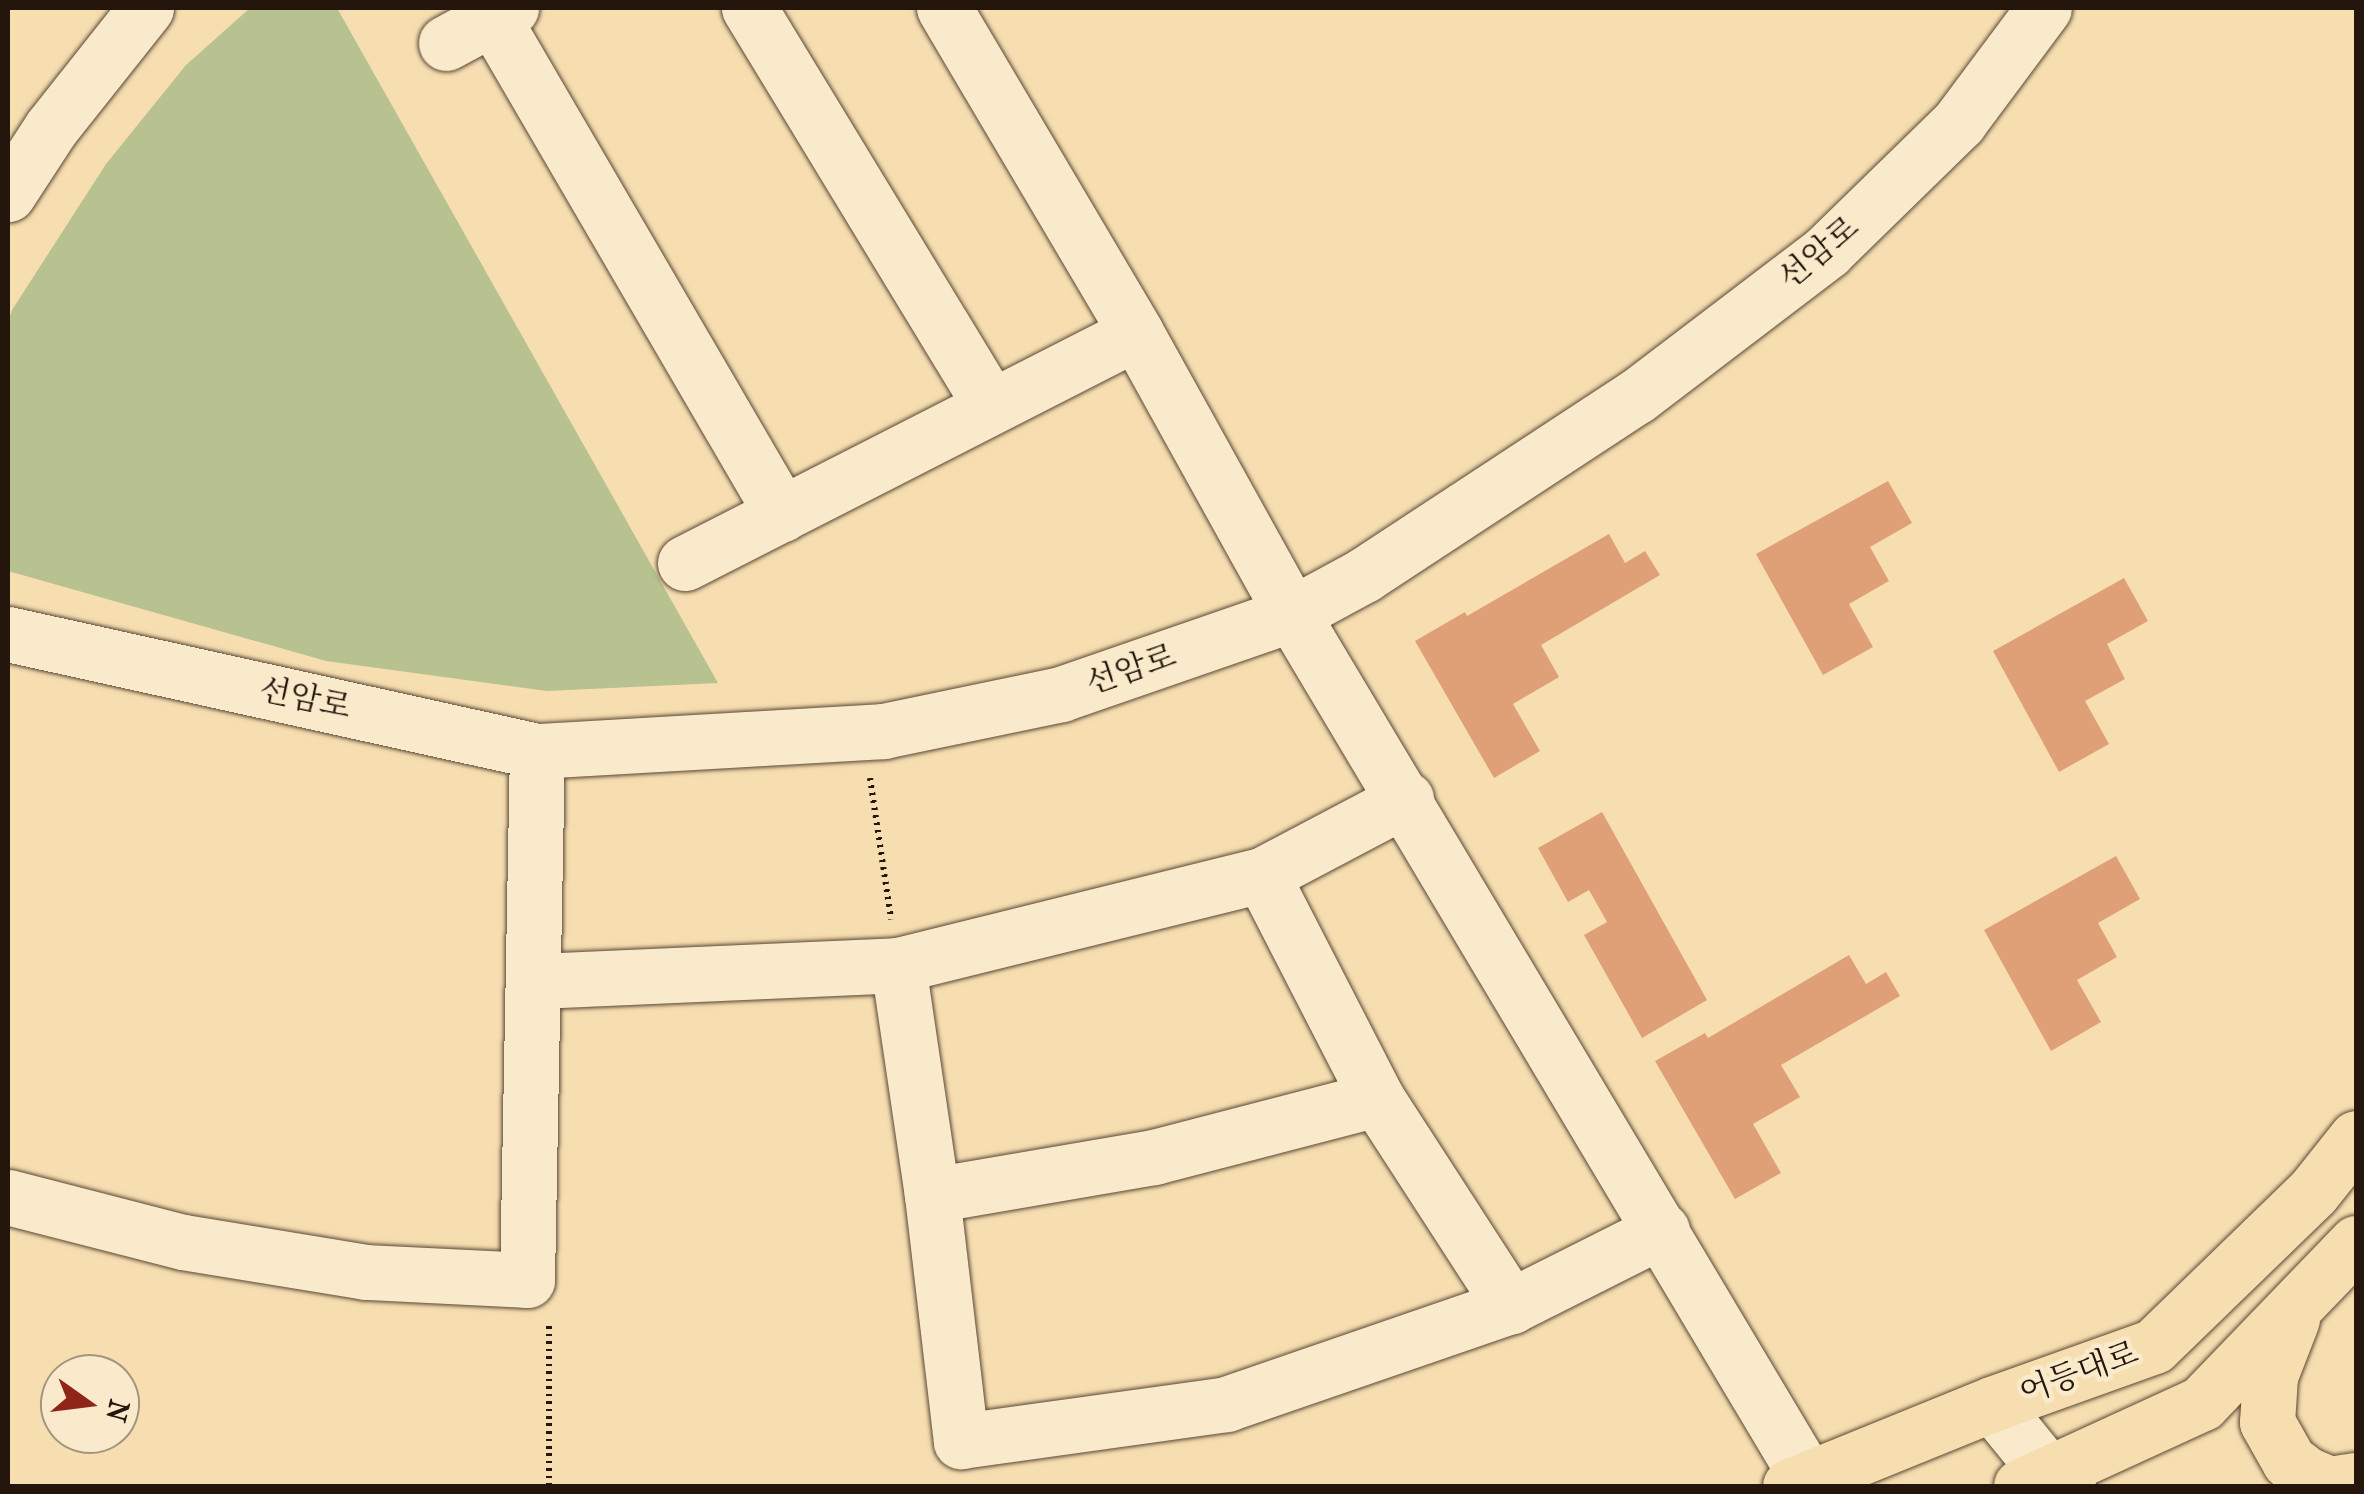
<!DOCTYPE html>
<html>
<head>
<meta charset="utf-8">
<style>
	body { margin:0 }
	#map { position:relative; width:2364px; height:1494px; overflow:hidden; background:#f7deb1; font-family:"IM FELL French Canon","Noto Serif KR",serif }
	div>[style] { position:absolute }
	.green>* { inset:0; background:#b7c290 }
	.building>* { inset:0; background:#e0a077 }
	.path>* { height:6px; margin-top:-3px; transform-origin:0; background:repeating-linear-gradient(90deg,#24160c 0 2.5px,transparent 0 7.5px) }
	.roads { filter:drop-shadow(0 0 2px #594835) drop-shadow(0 0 2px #594835) }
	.minor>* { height:55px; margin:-27.5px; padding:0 27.5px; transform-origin:27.5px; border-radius:27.5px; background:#faeacc }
	.major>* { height:55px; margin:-27.5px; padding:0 27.5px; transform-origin:27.5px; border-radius:27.5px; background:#f7deb1 }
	span { translate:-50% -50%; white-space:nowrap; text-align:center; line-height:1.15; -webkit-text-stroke:9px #faeacc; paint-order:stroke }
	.street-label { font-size:32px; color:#24160c }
	.frame { position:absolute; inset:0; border:10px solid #24160c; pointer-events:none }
	.north { position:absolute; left:40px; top:1354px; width:100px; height:100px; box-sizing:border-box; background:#faeacc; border:2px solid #a4957f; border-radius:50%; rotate:104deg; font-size:28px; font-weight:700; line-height:40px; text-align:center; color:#24160c }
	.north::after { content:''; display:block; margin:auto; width:35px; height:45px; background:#8f2418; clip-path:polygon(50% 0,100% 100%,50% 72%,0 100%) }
</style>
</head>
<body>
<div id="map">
	<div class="green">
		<div style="clip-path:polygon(250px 8px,337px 8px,718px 683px,547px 691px,326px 661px,8px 571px,8px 322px,12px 310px,106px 164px,186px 65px)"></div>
	</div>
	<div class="building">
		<div style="clip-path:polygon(1888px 481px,1912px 523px,1870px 547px,1889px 581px,1849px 604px,1873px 647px,1823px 675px,1756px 554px)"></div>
		<div style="clip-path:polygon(1609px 534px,1625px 563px,1645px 551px,1660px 575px,1541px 645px,1559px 677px,1513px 704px,1540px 751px,1494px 778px,1415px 641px,1465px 612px,1467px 616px)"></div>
		<div style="clip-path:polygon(2124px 578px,2148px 621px,2107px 644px,2125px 679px,2085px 701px,2109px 744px,2059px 772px,1993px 651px)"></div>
		<div style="clip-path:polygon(1602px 812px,1707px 1000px,1642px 1038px,1584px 935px,1607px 922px,1589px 890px,1568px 902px,1538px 848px)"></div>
		<div style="clip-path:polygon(2116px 856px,2140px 899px,2098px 923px,2117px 957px,2077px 980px,2101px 1022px,2051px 1051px,1984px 930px)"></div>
		<div style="clip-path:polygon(1849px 955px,1866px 984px,1886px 972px,1900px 996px,1781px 1065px,1800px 1097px,1753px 1124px,1781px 1173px,1735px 1199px,1655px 1061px,1705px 1033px,1708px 1038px)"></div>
	</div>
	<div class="path">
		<div style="left:870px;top:778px;width:143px;rotate:81.5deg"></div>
		<div style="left:549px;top:1486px;width:165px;rotate:-90deg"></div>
	</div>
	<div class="roads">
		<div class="minor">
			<div style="left:749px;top:8px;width:466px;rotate:58.7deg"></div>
			<div style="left:944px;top:8px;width:377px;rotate:59.4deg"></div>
			<div style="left:1136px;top:333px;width:321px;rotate:61deg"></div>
			<div style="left:1292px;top:614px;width:1007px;rotate:59.18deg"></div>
			<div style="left:494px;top:20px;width:572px;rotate:59.76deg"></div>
			<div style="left:446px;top:43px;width:74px;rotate:-28.3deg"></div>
			<div style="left:8px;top:194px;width:79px;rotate:-56.9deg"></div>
			<div style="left:51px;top:128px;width:153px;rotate:-51.6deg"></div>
			<div style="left:685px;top:563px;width:506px;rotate:-27.02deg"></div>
			<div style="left:8px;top:634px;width:542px;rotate:12.47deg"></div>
			<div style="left:537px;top:751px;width:347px;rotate:-3.3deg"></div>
			<div style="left:883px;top:731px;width:182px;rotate:-11.7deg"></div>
			<div style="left:1061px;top:694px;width:244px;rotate:-19.1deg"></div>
			<div style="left:1292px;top:614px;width:82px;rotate:-28.4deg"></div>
			<div style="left:1364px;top:575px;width:326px;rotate:-33.3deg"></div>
			<div style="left:1637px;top:396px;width:239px;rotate:-37.3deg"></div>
			<div style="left:1827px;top:251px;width:185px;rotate:-44.3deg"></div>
			<div style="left:1959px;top:122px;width:142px;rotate:-53.3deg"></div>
			<div style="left:1262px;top:875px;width:252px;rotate:62.8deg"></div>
			<div style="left:1377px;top:1099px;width:247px;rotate:57.1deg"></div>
			<div style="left:898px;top:965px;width:232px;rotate:81.6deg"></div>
			<div style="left:932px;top:1195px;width:248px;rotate:83.3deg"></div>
			<div style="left:961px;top:1441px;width:268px;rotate:-7.9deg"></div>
			<div style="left:1226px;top:1404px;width:301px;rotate:-19deg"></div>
			<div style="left:1511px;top:1306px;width:169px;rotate:-26.7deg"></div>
			<div style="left:536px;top:981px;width:362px;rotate:-2.5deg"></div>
			<div style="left:898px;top:965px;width:375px;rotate:-13.9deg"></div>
			<div style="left:1262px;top:875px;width:163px;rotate:-27.8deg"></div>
			<div style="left:932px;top:1195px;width:225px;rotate:-9.7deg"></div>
			<div style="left:1154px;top:1157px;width:230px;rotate:-14.6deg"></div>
			<div style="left:8px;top:1197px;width:181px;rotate:14.4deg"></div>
			<div style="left:183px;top:1242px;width:185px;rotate:9.3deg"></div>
			<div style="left:366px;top:1272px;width:161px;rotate:2.8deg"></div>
			<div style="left:527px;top:1280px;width:529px;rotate:-88.92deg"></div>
			<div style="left:1992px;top:1404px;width:92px;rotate:50.8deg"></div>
			<div style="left:2050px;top:1475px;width:21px;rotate:31deg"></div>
		</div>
		<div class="major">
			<div style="left:2292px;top:1319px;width:61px;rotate:111.1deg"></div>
			<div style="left:2270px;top:1376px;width:46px;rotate:93.7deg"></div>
			<div style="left:2267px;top:1422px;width:45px;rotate:60.6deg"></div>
			<div style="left:2289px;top:1461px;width:21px;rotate:37deg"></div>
			<div style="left:2306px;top:1474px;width:26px;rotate:23deg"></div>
			<div style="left:2330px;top:1484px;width:26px;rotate:-9deg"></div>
			<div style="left:1790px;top:1486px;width:218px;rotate:-22.1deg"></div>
			<div style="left:1992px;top:1404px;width:172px;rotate:-19.7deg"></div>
			<div style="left:2154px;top:1346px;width:221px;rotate:-44.1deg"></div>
			<div style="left:2313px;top:1192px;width:69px;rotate:-51.5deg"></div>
			<div style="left:2021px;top:1486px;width:199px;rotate:-24.6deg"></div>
			<div style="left:2202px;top:1403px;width:222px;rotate:-46.1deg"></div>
		</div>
	</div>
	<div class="street-label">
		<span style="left:1819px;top:253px;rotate:-40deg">선암로</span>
		<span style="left:1131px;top:670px;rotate:-19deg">선암로</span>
		<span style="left:305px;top:699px;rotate:12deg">선암로</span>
		<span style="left:2079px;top:1373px;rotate:-20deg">어등대로</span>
	</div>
	<div class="frame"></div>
	<div class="north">N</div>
</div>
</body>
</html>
